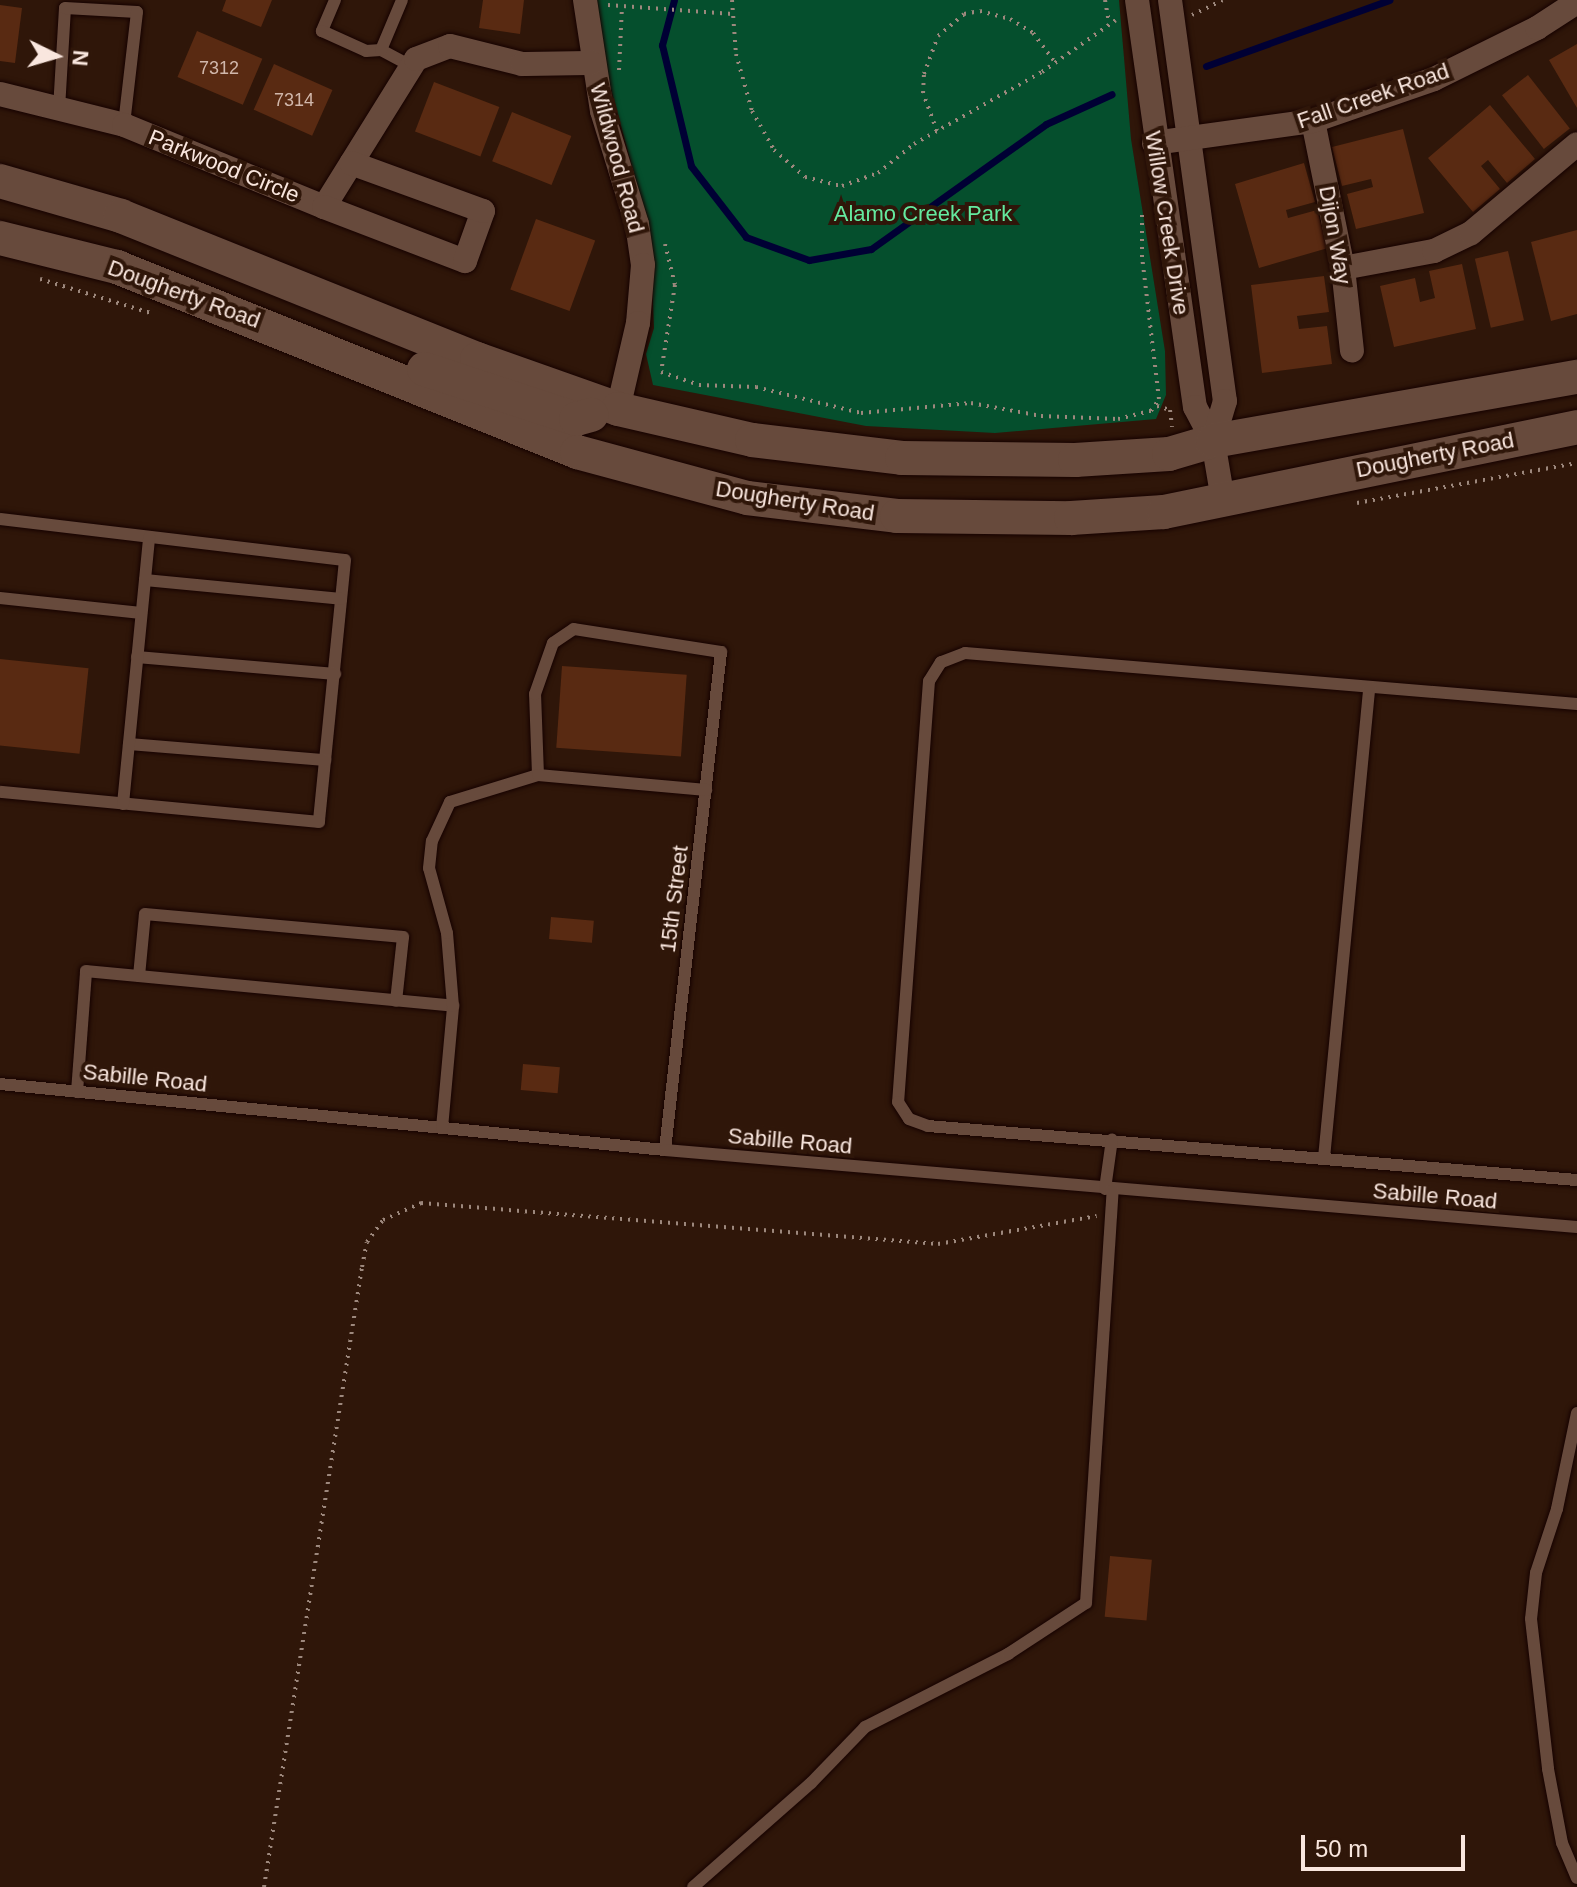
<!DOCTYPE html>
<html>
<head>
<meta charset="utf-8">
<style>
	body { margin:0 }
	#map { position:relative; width:1577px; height:1887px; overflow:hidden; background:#2f1609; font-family:Arial,sans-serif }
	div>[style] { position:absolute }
	.green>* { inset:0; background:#054f2d }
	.stream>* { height:7px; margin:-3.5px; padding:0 3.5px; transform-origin:3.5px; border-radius:3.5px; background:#000034 }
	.building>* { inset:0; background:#592a12; transform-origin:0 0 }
	.path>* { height:4px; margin-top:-2px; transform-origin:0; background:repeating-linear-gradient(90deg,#9d887d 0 2px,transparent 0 8px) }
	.roads { filter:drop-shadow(0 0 2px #160200) drop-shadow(0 0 2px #160200) }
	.lane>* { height:12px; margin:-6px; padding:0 6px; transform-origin:6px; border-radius:6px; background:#674a3c }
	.street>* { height:24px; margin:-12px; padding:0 12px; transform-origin:12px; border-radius:12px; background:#674a3c }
	.secondary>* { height:34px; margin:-17px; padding:0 17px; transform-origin:17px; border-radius:17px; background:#674a3c }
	span { translate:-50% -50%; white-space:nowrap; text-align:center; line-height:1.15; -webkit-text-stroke:8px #2f1609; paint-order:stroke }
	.number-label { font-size:18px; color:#d1b7ab }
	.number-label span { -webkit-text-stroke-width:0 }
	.street-label { font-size:22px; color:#f9e6de }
	.park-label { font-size:22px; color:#64ea9f }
	.north { position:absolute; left:16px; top:16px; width:80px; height:80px; -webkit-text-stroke:6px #2f1609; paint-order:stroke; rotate:95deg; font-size:22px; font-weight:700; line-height:32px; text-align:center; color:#f9e6de }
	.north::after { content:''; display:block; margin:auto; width:28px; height:36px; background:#f9e6de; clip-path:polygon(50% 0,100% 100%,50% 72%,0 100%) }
	.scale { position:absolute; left:1301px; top:1835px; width:164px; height:36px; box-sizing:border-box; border:4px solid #f9e6de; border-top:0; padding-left:10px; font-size:24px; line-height:28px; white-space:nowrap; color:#f9e6de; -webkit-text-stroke:6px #2f1609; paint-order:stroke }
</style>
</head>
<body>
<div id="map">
	<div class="green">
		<div style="clip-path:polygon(596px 0,1119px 0,1131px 139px,1165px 351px,1166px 395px,1156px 419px,995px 433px,866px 426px,653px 385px,646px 354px,654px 328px,650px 232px,605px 67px)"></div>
	</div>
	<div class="stream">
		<div style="left:674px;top:0;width:47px;rotate:104.9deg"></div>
		<div style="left:662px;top:45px;width:124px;rotate:76.5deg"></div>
		<div style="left:691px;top:166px;width:90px;rotate:52.2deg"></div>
		<div style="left:746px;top:237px;width:67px;rotate:20.1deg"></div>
		<div style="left:809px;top:260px;width:63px;rotate:-10.1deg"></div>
		<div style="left:871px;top:249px;width:215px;rotate:-35.5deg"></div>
		<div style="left:1046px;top:124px;width:72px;rotate:-24.4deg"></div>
		<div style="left:1206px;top:66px;width:195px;rotate:-19.8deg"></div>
	</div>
	<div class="building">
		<div style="clip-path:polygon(226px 0,272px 0,261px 27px,222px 11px)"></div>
		<div style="clip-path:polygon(483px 0,524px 0,520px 34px,479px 28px)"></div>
		<div style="clip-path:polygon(0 5px,22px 8px,15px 63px,0 61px)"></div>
		<div style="left:197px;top:31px;width:71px;height:50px;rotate:23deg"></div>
		<div style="clip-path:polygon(1577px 44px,1577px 108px,1549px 60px)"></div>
		<div style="left:274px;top:64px;width:64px;height:50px;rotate:24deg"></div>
		<div style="left:1528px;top:75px;width:68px;height:33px;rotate:52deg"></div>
		<div style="left:434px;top:82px;width:70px;height:53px;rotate:21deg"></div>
		<div style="clip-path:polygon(1490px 105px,1535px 159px,1507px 183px,1488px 160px,1481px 166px,1500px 189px,1473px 212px,1428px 158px)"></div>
		<div style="left:512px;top:112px;width:64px;height:53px;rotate:22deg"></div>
		<div style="clip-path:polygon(1403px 129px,1424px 213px,1356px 229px,1347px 194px,1373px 187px,1371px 179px,1342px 186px,1332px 147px)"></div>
		<div style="clip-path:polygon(1304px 163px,1315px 202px,1286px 210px,1288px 218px,1317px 210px,1328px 248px,1259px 268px,1235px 184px)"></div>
		<div style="left:536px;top:219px;width:63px;height:75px;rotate:20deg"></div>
		<div style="clip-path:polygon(1577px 230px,1577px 314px,1551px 321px,1531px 242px)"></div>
		<div style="left:1508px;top:251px;width:71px;height:34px;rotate:77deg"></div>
		<div style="clip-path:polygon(1462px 264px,1476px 329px,1394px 347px,1380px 286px,1415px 278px,1420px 302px,1435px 298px,1429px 271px)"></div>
		<div style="clip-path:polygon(1324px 276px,1329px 312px,1297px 316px,1299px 329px,1327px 326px,1332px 364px,1262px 373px,1251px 285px)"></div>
		<div style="left:0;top:659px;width:89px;height:86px;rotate:6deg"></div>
		<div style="left:562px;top:666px;width:125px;height:82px;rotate:4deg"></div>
		<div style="left:551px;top:917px;width:43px;height:22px;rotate:5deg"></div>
		<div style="left:523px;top:1064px;width:37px;height:26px;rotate:5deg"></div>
		<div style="left:1110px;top:1556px;width:42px;height:61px;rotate:5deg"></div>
	</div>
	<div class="path">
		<div style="left:732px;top:0;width:54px;rotate:85.8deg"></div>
		<div style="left:736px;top:54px;width:59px;rotate:74.3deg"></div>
		<div style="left:752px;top:111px;width:45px;rotate:60.6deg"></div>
		<div style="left:774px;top:150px;width:41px;rotate:41.1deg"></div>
		<div style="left:805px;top:177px;width:38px;rotate:14deg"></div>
		<div style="left:842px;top:186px;width:38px;rotate:-20deg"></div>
		<div style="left:878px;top:173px;width:46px;rotate:-38.9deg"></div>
		<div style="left:914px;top:144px;width:147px;rotate:-29.4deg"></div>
		<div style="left:1042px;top:72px;width:90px;rotate:-35.1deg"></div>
		<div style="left:1105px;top:0;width:22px;rotate:80deg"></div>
		<div style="left:608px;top:5px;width:125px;rotate:4.1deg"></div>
		<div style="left:1192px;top:15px;width:34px;rotate:-26deg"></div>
		<div style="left:619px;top:70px;width:64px;rotate:-87.3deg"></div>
		<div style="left:937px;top:131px;width:40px;rotate:-110.2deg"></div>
		<div style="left:923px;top:93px;width:19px;rotate:-87deg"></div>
		<div style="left:924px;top:74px;width:40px;rotate:-69.8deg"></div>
		<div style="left:938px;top:36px;width:34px;rotate:-40deg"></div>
		<div style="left:964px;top:14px;width:16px;rotate:-11deg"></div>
		<div style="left:980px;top:11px;width:31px;rotate:15deg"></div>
		<div style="left:1010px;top:19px;width:27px;rotate:31deg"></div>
		<div style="left:1033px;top:33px;width:38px;rotate:53deg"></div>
		<div style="left:665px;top:244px;width:42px;rotate:76.3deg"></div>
		<div style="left:675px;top:285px;width:88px;rotate:99.1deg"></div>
		<div style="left:661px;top:372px;width:40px;rotate:18.9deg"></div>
		<div style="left:699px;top:385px;width:57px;rotate:2deg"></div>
		<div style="left:756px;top:387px;width:108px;rotate:13.9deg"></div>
		<div style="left:861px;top:413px;width:110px;rotate:-5.2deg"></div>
		<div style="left:971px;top:403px;width:71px;rotate:10.5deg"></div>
		<div style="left:1041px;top:416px;width:77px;rotate:2.2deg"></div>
		<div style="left:1118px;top:419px;width:34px;rotate:-14deg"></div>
		<div style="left:1151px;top:411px;width:14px;rotate:-56deg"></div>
		<div style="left:1159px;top:399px;width:143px;rotate:-96.8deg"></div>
		<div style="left:1142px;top:257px;width:45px;rotate:-90deg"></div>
		<div style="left:40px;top:279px;width:119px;rotate:17.1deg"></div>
		<div style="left:1157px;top:406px;width:14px;rotate:17deg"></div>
		<div style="left:1170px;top:410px;width:17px;rotate:83deg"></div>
		<div style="left:1357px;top:503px;width:224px;rotate:-10.3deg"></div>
		<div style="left:264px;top:1887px;width:628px;rotate:-81.02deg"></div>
		<div style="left:362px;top:1267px;width:25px;rotate:-79deg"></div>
		<div style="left:367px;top:1242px;width:27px;rotate:-54deg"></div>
		<div style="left:383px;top:1220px;width:42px;rotate:-24.1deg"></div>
		<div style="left:421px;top:1203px;width:519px;rotate:4.53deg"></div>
		<div style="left:938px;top:1244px;width:161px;rotate:-10deg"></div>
	</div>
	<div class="roads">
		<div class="lane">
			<div style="left:335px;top:0;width:34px;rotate:113deg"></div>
			<div style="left:322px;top:31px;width:48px;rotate:24.4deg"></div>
			<div style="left:366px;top:51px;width:15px;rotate:-4deg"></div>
			<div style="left:381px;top:50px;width:34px;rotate:28deg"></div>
			<div style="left:381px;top:50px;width:54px;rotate:-67.2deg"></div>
			<div style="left:59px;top:109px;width:101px;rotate:-86.6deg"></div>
			<div style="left:65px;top:8px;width:72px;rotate:3.2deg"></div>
			<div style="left:137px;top:12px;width:114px;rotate:96.6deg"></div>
			<div style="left:0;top:519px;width:347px;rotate:6.8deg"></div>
			<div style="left:345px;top:560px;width:263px;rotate:95.7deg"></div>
			<div style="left:319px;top:822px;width:320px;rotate:-174.6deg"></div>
			<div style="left:145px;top:580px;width:197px;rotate:5.5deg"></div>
			<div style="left:0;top:598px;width:142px;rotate:6.1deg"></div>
			<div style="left:137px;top:657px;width:199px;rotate:4.9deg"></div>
			<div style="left:1577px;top:704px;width:614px;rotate:-175.24deg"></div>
			<div style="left:965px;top:653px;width:26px;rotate:159deg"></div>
			<div style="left:941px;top:662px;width:22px;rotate:122deg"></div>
			<div style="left:929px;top:681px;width:422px;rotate:94.2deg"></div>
			<div style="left:898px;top:1102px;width:20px;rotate:57deg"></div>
			<div style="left:909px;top:1119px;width:20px;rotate:20deg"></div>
			<div style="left:928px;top:1126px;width:651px;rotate:4.76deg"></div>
			<div style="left:129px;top:744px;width:197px;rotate:4.7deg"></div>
			<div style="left:538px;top:775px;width:81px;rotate:-92.1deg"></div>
			<div style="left:535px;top:694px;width:54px;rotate:-70.6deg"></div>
			<div style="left:553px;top:643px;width:25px;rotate:-34deg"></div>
			<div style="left:574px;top:629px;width:149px;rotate:8.9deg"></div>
			<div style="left:721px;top:652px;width:501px;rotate:96.42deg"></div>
			<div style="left:123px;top:804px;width:268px;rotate:-84.4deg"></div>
			<div style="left:139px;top:976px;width:62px;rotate:-84.5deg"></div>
			<div style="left:145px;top:914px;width:259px;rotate:5.1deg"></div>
			<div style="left:403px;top:937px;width:64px;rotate:96.2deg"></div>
			<div style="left:0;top:1084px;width:668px;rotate:5.67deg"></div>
			<div style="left:665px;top:1150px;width:915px;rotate:4.83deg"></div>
			<div style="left:77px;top:1092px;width:121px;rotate:-85.7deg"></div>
			<div style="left:86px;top:971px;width:369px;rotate:5.4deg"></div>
			<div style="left:442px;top:1128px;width:122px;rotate:-84.8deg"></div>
			<div style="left:453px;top:1006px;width:73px;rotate:-94.7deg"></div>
			<div style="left:447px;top:933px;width:67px;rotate:-105.5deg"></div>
			<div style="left:429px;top:868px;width:27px;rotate:-84deg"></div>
			<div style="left:432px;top:841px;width:43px;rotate:-65.2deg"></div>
			<div style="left:450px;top:802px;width:92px;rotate:-17.1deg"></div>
			<div style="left:538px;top:775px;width:169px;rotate:5.1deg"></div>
			<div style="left:1324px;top:1158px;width:473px;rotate:-84.5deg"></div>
			<div style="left:1105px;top:1189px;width:50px;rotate:-82deg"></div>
			<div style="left:1577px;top:1413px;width:98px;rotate:101.8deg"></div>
			<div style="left:1557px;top:1509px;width:67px;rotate:108.2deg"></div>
			<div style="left:1536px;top:1573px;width:46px;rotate:96.2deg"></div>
			<div style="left:1531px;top:1619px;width:151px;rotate:83.5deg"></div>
			<div style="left:1548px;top:1769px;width:75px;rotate:79.3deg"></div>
			<div style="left:1562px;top:1843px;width:38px;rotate:67deg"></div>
			<div style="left:693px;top:1887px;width:157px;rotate:-41.4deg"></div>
			<div style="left:811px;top:1783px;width:78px;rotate:-46deg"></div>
			<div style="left:865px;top:1727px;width:161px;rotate:-27deg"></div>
			<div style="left:1008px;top:1654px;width:93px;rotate:-33.2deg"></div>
			<div style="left:1086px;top:1603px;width:414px;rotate:-86.3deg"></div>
		</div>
		<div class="street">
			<div style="left:585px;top:0;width:112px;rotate:81.3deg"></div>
			<div style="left:602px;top:111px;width:118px;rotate:72.8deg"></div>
			<div style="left:637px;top:224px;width:41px;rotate:81.7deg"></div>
			<div style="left:643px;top:265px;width:58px;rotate:94.9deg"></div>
			<div style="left:638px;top:323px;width:88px;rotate:103.1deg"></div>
			<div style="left:1137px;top:0;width:411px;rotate:81.9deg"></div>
			<div style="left:1195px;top:407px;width:38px;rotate:62deg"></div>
			<div style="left:1213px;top:441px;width:60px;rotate:80.4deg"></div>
			<div style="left:1170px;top:0;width:405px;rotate:82.2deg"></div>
			<div style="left:1225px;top:401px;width:42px;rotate:106.7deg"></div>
			<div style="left:0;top:94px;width:128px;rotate:14deg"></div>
			<div style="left:124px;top:125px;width:216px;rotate:22.3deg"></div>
			<div style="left:324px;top:207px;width:174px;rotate:-58.1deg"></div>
			<div style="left:416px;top:59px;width:36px;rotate:-21deg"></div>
			<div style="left:450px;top:46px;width:74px;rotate:14deg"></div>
			<div style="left:522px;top:64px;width:70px;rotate:-0.8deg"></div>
			<div style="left:1313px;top:121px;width:150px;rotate:78.5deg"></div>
			<div style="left:1343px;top:268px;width:83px;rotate:83.8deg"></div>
			<div style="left:1154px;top:143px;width:161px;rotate:-7.9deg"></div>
			<div style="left:1313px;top:121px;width:128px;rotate:-19.1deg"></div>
			<div style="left:1434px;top:79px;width:115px;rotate:-26.3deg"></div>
			<div style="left:1537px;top:28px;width:48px;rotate:-33deg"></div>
			<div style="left:324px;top:207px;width:151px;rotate:21deg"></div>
			<div style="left:465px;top:261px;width:53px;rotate:-70.2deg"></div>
			<div style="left:483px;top:211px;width:140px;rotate:-160deg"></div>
			<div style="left:1343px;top:268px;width:93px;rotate:-10.6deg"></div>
			<div style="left:1434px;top:251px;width:41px;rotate:-25.9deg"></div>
			<div style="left:1471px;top:233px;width:138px;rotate:-40deg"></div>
		</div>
		<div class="secondary">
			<div style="left:0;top:181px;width:126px;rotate:16.1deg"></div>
			<div style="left:121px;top:216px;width:384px;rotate:21.9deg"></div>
			<div style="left:477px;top:359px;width:150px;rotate:19.5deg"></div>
			<div style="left:618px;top:409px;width:138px;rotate:13deg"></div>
			<div style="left:752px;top:440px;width:151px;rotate:6.8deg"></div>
			<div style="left:902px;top:458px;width:173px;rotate:0.7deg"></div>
			<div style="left:1075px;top:460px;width:94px;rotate:-3.7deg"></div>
			<div style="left:1169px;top:454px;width:46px;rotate:-16.5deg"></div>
			<div style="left:1213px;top:441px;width:370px;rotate:-10deg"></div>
			<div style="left:0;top:238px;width:121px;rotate:13.9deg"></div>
			<div style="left:117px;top:267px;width:496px;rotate:21.9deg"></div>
			<div style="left:577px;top:452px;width:176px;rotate:15.1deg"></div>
			<div style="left:747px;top:498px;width:151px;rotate:6.8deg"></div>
			<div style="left:897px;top:516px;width:174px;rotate:0.7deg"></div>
			<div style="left:1071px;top:518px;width:93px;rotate:-3.7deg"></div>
			<div style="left:1164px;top:512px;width:422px;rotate:-11.6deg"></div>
			<div style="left:424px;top:369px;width:160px;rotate:18.2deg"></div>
			<div style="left:576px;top:419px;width:16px;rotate:-15deg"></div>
		</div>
	</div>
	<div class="number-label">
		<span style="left:219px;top:68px">7312</span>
		<span style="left:294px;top:100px">7314</span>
	</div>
	<div class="street-label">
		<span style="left:1373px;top:96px;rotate:-19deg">Fall Creek Road</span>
		<span style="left:617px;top:158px;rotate:75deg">Wildwood Road</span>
		<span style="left:224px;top:166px;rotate:22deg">Parkwood Circle</span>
		<span style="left:1167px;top:223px;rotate:81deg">Willow Creek Drive</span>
		<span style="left:1335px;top:235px;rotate:80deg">Dijon Way</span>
		<span style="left:184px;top:294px;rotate:20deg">Dougherty Road</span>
		<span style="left:1435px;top:455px;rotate:-11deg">Dougherty Road</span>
		<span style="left:795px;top:501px;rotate:9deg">Dougherty Road</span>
		<span style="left:674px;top:899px;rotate:-83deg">15th Street</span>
		<span style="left:145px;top:1078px;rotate:6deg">Sabille Road</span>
		<span style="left:790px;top:1141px;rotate:5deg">Sabille Road</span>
		<span style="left:1435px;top:1196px;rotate:5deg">Sabille Road</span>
	</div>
	<div class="park-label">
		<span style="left:923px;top:214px">Alamo Creek Park</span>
	</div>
	<div class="north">N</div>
	<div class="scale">50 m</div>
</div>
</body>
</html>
